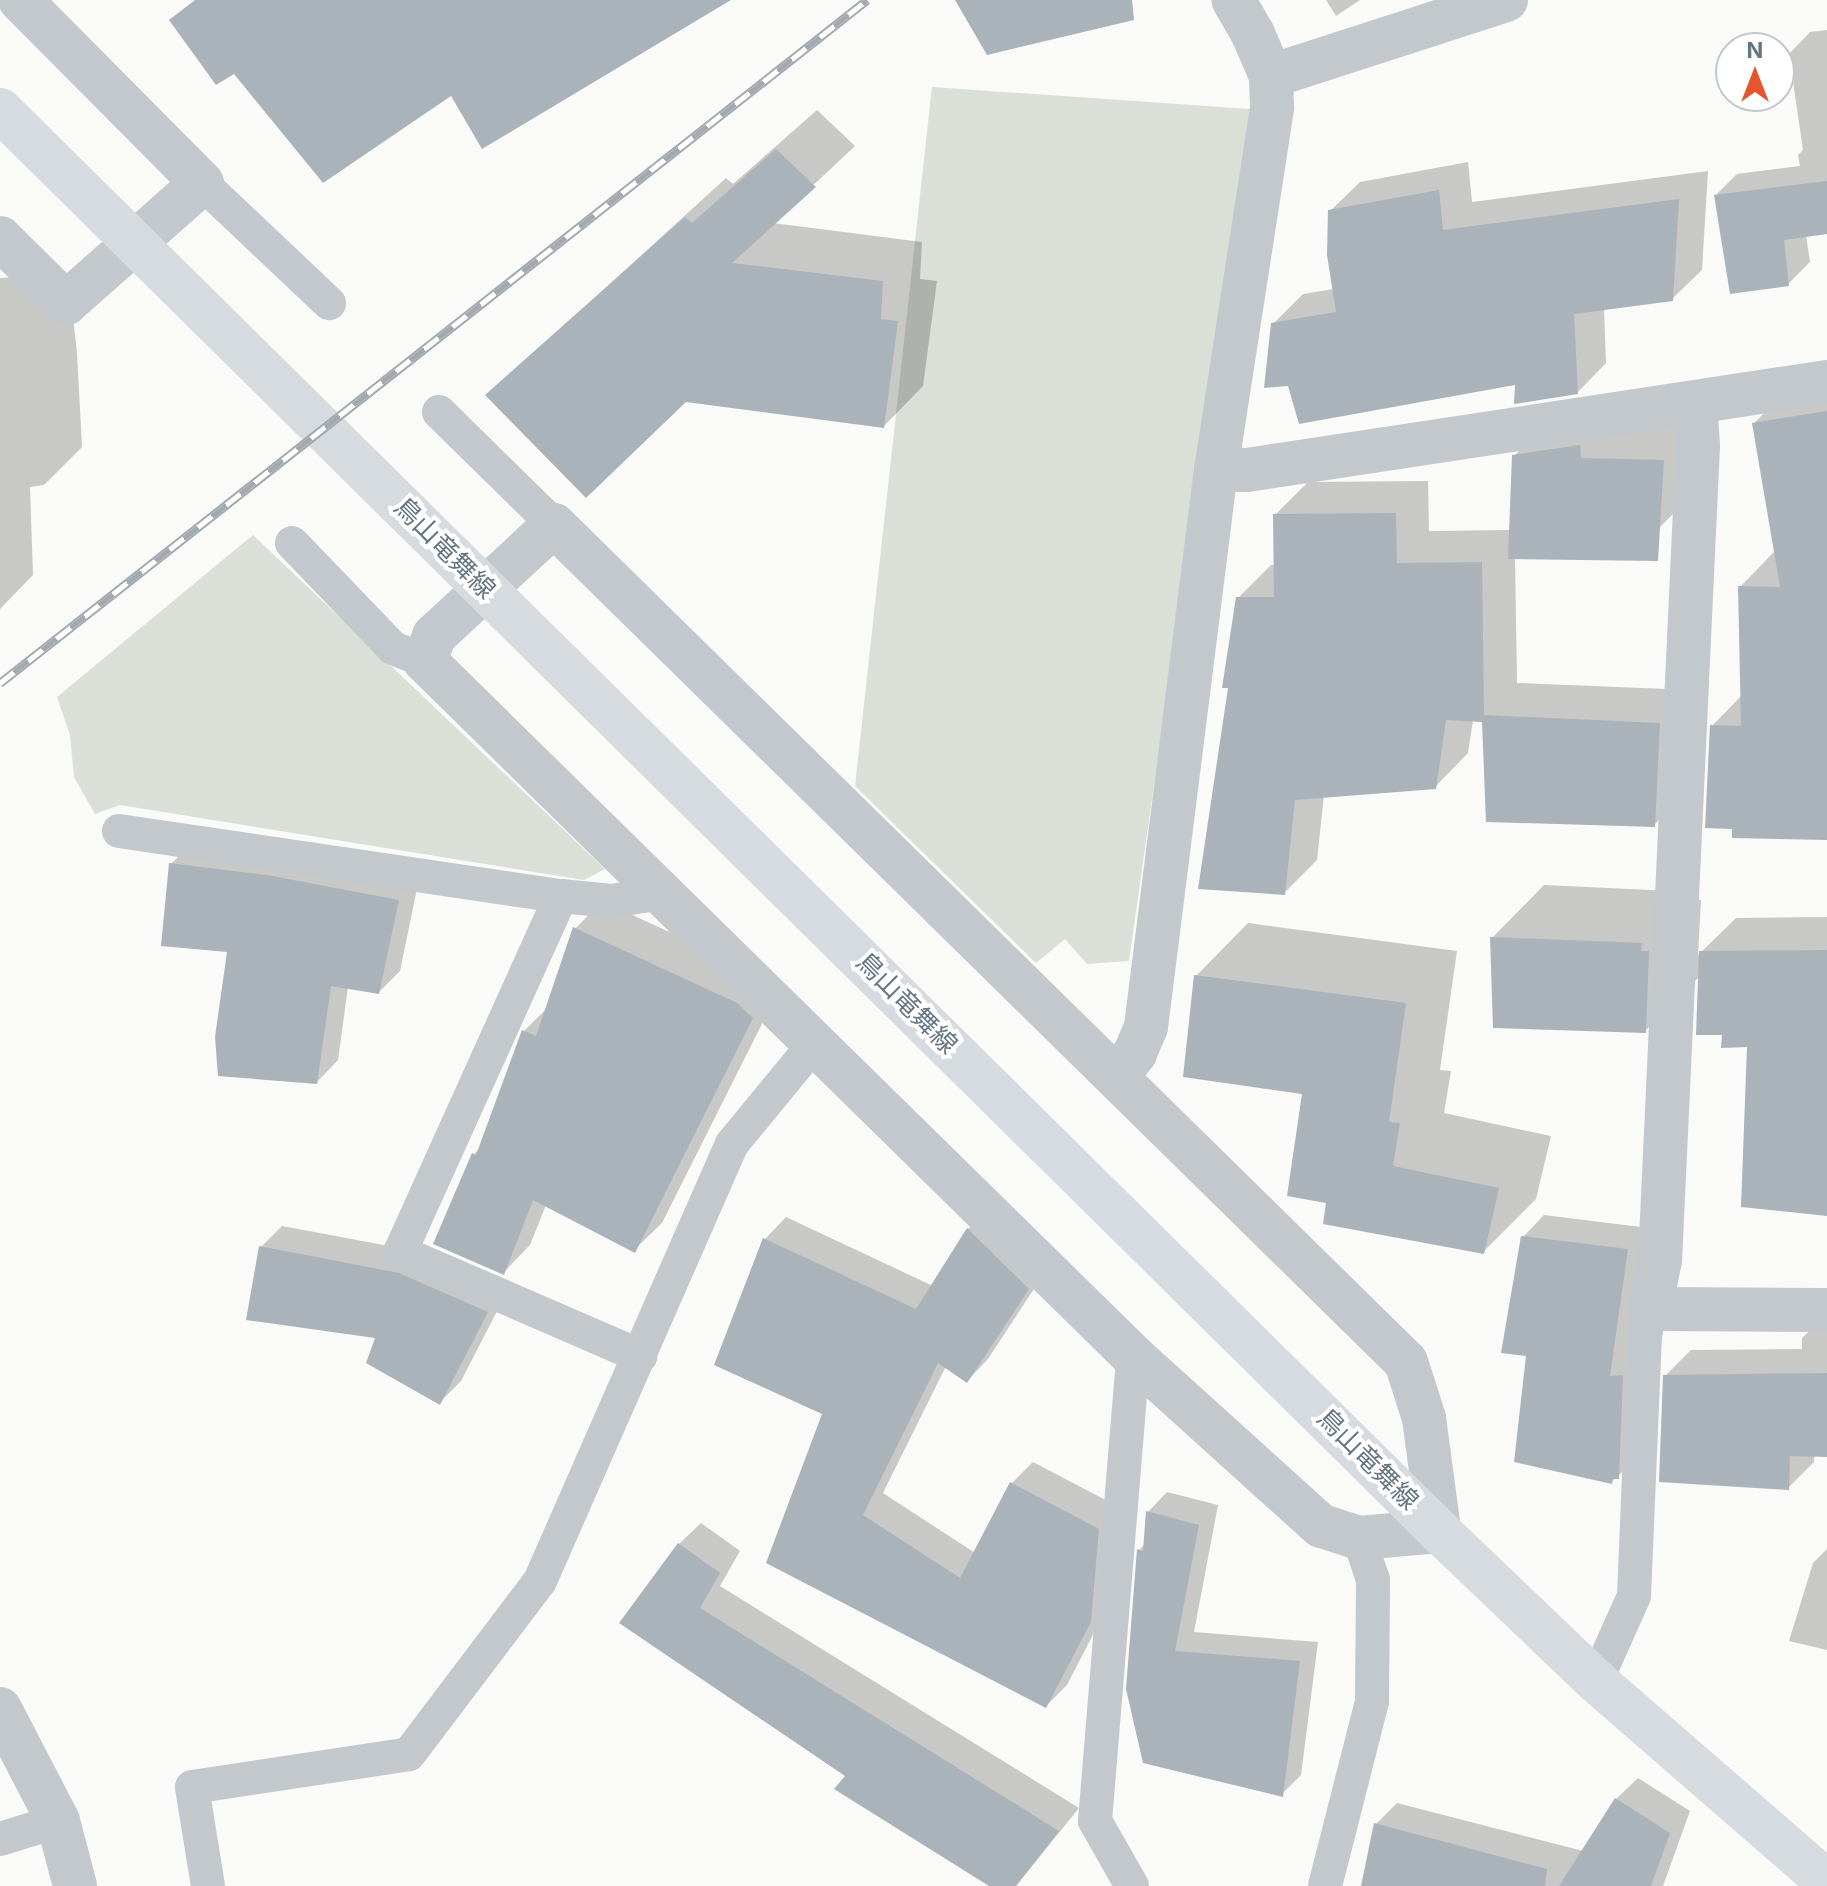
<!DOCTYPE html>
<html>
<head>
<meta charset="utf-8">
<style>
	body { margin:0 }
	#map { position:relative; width:1827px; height:1886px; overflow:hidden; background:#fafaf8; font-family:Inter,"Noto Sans JP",sans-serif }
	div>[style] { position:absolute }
	.green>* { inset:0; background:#dadfd7 }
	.shadow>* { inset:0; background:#0003 }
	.building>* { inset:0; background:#aab3b9 }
	.service>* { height:34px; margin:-17px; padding:0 17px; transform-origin:17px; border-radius:17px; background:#c3c8cc }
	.minor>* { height:44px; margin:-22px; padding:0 22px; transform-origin:22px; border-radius:22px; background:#c3c8cc }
	.secondary>* { height:44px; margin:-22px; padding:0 22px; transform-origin:22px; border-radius:22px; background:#d6dbdf }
	.rail>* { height:9px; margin-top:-4.5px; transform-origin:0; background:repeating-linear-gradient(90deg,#fff 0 18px,#a2aab0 0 36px); box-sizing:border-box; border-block:2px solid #a2aab0 }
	span { translate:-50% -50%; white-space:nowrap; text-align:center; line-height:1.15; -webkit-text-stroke:8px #fff; paint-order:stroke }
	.street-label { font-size:26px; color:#657683 }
	.north { position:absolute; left:1715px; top:32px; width:80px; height:80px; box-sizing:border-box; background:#fff; border:2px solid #c1c8cd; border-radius:50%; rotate:0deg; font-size:22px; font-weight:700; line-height:32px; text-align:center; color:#657683 }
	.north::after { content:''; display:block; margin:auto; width:28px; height:36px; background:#e4572e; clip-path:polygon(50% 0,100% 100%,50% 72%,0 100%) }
</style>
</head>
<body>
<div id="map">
	<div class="green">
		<div style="clip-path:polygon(932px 87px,1250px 109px,1129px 961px,1087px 964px,1065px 939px,1036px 963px,855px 786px)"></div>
		<div style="clip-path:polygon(253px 535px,605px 869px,584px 880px,120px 805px,95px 814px,74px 777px,70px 735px,57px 697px)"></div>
	</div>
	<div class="shadow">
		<div style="clip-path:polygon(1326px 0,1360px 0,1336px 16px)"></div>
		<div style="clip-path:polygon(1827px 30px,1827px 232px,1806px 235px,1810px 262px,1788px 284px,1716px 195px,1737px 174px,1800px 166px,1798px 155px,1803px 150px,1789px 54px,1810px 32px)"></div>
		<div style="clip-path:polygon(817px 110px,855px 146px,773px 223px,922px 242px,920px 279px,937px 281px,923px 386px,884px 426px,685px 400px,488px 395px,726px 178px,733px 184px)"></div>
		<div style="clip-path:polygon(1468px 162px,1472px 202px,1708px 171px,1702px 270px,1672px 299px,1604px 308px,1606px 363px,1577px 393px,1517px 383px,1273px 324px,1303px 294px,1334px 289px,1330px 211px,1360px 182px)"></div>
		<div style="clip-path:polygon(68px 274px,77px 353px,82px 447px,44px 485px,30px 487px,33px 575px,0 609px,0 278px)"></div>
		<div style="clip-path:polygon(1827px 368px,1827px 503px,1754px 423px,1807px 371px)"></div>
		<div style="clip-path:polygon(1567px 403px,1715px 408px,1711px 476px,1658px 529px,1515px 557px,1517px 683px,1692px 690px,1688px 791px,1654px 825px,1484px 720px,1473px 720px,1468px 753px,1435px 787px,1324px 795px,1317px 860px,1284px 893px,1230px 686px,1238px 598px,1271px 565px,1276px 565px,1275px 515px,1308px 482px,1428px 481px,1429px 531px,1511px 530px,1514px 456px)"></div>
		<div style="clip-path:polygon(1774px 552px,1827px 553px,1827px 838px,1712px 726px,1742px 695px,1740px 587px)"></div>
		<div style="clip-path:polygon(193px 842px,419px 879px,400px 971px,379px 992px,348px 987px,338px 1060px,317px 1082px,171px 864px)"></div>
		<div style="clip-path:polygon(1544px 885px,1694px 892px,1692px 900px,1701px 900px,1698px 955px,1736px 918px,1827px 917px,1827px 1214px,1750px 1045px,1724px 1034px,1700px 976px,1645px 1031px,1492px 938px)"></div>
		<div style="clip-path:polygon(602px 901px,765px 976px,779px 990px,662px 1223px,634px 1250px,546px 1205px,530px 1245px,503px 1273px,435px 1243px,474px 1154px,481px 1147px,524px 1031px,548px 1007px,575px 929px)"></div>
		<div style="clip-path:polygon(1248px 923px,1457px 951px,1440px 1070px,1451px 1071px,1444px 1113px,1551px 1136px,1536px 1199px,1483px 1252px,1329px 1201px,1304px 1092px,1196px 976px)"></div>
		<div style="clip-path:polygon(990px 1208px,1049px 1266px,988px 1359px,967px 1381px,946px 1366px,883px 1493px,975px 1553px,1012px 1483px,1033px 1462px,1119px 1507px,1112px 1598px,1067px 1685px,1046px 1706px,768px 1562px,825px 1413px,765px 1239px,786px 1217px,933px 1286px,968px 1229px)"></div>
		<div style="clip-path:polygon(1544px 1215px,1649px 1228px,1640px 1456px,1611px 1482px,1523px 1237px)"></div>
		<div style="clip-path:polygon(282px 1226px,421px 1252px,508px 1290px,461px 1381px,440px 1402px,377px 1336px,261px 1247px)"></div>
		<div style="clip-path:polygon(1827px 1314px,1827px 1455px,1814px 1455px,1814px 1462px,1788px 1488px,1665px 1376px,1691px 1350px,1802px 1349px,1802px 1338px)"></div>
		<div style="clip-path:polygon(1167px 1492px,1218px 1505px,1194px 1632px,1318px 1642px,1301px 1775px,1282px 1794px,1128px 1688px,1139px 1550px,1145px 1544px,1148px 1512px)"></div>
		<div style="clip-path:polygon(701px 1523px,740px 1551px,720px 1586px,1079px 1808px,1016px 1886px,993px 1886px,848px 1775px,622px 1623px,679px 1544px)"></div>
		<div style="clip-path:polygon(1827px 1549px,1827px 1650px,1789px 1641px,1813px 1563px)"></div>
		<div style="clip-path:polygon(1638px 1778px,1690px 1811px,1663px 1886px,1363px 1886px,1376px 1824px,1397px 1803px,1583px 1851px,1616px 1799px)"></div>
	</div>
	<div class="building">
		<div style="clip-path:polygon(195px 0,731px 0,482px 149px,451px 96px,323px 183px,234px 74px,216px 85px,169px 20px)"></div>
		<div style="clip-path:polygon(955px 0,1132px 0,1134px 20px,987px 55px)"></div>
		<div style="clip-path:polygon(776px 149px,816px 187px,732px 263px,883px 281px,881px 319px,898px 321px,884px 428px,686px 402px,586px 498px,485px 395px,685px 217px,692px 223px)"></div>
		<div style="clip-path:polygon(1827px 181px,1827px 234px,1784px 240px,1789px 286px,1730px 294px,1714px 195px)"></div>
		<div style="clip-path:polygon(1439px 190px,1443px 230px,1679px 199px,1673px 301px,1574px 314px,1578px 394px,1514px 404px,1515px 385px,1299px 424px,1288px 386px,1264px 388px,1271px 323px,1336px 312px,1327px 255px,1328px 210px)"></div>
		<div style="clip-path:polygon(1827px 411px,1827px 840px,1732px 838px,1732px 829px,1705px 828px,1710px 725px,1741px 726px,1738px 586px,1780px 587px,1752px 423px)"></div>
		<div style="clip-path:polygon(1580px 445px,1581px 458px,1664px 460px,1658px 561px,1508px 559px,1512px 455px)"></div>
		<div style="clip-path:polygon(1396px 513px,1397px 563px,1482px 562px,1484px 715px,1660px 723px,1655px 827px,1486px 822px,1482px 722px,1446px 720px,1436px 789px,1295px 800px,1285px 895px,1198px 889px,1228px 688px,1222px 688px,1236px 597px,1274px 597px,1273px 514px)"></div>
		<div style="clip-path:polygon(169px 863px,267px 875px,399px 900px,379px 994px,331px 986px,317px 1084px,218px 1076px,215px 1037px,227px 952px,161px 946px)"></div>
		<div style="clip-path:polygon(573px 927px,737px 1003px,753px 1018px,635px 1253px,533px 1200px,504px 1275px,433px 1244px,472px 1153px,476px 1155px,522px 1030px,536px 1036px)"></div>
		<div style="clip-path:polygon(1490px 937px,1642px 943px,1641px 951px,1649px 951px,1646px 1033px,1493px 1028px)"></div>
		<div style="clip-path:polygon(1827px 950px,1827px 1216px,1741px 1207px,1747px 1047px,1721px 1048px,1722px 1035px,1696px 1035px,1699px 951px)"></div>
		<div style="clip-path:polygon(1194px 975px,1406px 1003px,1389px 1122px,1400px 1123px,1393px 1166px,1499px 1188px,1484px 1254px,1323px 1224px,1326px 1203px,1287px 1196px,1302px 1094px,1183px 1077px)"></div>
		<div style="clip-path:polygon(967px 1228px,1029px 1289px,967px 1383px,938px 1363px,863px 1515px,960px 1578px,1010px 1482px,1099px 1529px,1091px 1622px,1046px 1708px,766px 1563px,822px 1414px,714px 1365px,763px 1238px,916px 1309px)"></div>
		<div style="clip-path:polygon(1521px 1236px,1628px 1249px,1610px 1376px,1623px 1375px,1619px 1479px,1613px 1479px,1612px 1484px,1514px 1462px,1526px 1356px,1501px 1353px)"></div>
		<div style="clip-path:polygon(259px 1246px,399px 1273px,488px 1312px,440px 1405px,366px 1363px,375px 1338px,246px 1320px)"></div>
		<div style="clip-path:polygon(1827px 1373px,1827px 1457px,1790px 1456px,1789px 1490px,1659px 1482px,1663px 1375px)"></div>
		<div style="clip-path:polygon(1146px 1511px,1199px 1525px,1175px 1651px,1300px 1661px,1283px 1797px,1143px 1763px,1126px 1689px,1137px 1549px,1143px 1551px)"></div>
		<div style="clip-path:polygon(678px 1543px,720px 1573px,700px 1608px,1059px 1831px,1016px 1886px,989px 1886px,834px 1789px,845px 1776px,619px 1623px)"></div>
		<div style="clip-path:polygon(1615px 1798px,1670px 1833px,1651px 1886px,1559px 1886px)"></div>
		<div style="clip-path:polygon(1374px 1823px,1547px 1869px,1545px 1886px,1361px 1886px)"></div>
	</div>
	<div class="service">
		<div style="left:202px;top:183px;width:175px;rotate:43.4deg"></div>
		<div style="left:439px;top:412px;width:161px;rotate:44.5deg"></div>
		<div style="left:292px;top:543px;width:146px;rotate:46.1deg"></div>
		<div style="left:393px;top:648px;width:35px;rotate:22deg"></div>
		<div style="left:119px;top:831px;width:447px;rotate:8.4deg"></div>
		<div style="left:561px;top:896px;width:50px;rotate:5.7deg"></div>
		<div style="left:611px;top:901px;width:53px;rotate:-8.7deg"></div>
		<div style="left:561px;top:896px;width:391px;rotate:114.3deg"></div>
		<div style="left:400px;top:1252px;width:262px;rotate:23.4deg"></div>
		<div style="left:1596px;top:1681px;width:93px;rotate:-65.9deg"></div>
		<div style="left:1634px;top:1596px;width:259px;rotate:-87.6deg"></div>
		<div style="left:1645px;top:1337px;width:28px;rotate:-80deg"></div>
		<div style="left:0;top:1839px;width:61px;rotate:-17.2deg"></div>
		<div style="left:208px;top:1886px;width:100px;rotate:-99.2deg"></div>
		<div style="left:192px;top:1787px;width:219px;rotate:-8.6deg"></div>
		<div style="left:409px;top:1754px;width:217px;rotate:-52.9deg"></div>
		<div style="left:540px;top:1581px;width:477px;rotate:-66.3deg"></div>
		<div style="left:732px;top:1144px;width:131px;rotate:-50.6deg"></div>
		<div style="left:1132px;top:1886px;width:75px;rotate:-119.6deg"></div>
		<div style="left:1095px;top:1821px;width:467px;rotate:-85.3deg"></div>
		<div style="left:1325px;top:1886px;width:191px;rotate:-75.7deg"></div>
		<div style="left:1372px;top:1701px;width:121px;rotate:-89.5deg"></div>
		<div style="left:1373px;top:1580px;width:44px;rotate:-108.4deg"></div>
	</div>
	<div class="minor">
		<div style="left:1271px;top:76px;width:247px;rotate:-17.9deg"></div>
		<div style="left:0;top:238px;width:93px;rotate:44.6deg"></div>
		<div style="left:66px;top:303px;width:181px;rotate:-41.4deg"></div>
		<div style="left:202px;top:183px;width:258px;rotate:-134.8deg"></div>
		<div style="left:1695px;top:403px;width:43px;rotate:86deg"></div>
		<div style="left:1698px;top:446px;width:815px;rotate:92.67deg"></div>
		<div style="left:1660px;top:1260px;width:50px;rotate:101.5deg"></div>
		<div style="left:1650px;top:1309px;width:177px;rotate:0.3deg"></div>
		<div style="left:1216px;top:470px;width:31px"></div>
		<div style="left:1247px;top:470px;width:587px;rotate:-8.63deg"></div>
		<div style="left:554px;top:525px;width:1194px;rotate:44.49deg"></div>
		<div style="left:1406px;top:1362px;width:59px;rotate:72.2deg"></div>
		<div style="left:1424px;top:1418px;width:114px;rotate:82.4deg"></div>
		<div style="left:1439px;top:1531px;width:80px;rotate:175deg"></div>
		<div style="left:1359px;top:1538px;width:40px;rotate:-162deg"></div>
		<div style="left:1321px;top:1526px;width:253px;rotate:-137.9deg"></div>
		<div style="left:1133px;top:1356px;width:992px;rotate:-135.53deg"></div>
		<div style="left:425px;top:661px;width:27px;rotate:-70deg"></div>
		<div style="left:434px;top:636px;width:163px;rotate:-42.8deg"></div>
		<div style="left:1116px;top:1076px;width:30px;rotate:-50deg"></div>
		<div style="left:1135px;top:1053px;width:28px;rotate:-67deg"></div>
		<div style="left:1146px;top:1027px;width:561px;rotate:-82.84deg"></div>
		<div style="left:1216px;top:470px;width:367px;rotate:-81.2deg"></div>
		<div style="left:1272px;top:107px;width:31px;rotate:-92deg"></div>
		<div style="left:1271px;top:76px;width:46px;rotate:-113.2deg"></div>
		<div style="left:1253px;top:34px;width:39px;rotate:-120deg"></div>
		<div style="left:0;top:1709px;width:126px;rotate:62.6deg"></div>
		<div style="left:58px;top:1821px;width:67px;rotate:75.3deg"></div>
	</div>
	<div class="secondary">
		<div style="left:0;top:110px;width:2022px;rotate:44.64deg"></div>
		<div style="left:1439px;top:1531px;width:217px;rotate:43.7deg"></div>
		<div style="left:1596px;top:1681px;width:306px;rotate:41deg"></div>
	</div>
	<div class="rail">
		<div style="left:0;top:683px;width:1104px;rotate:-38.23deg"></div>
	</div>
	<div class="street-label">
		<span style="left:445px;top:548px;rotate:45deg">鳥山竜舞線</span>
		<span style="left:907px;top:1003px;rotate:45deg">鳥山竜舞線</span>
		<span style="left:1368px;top:1459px;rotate:45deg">鳥山竜舞線</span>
	</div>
	<div class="north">N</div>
</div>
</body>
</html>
